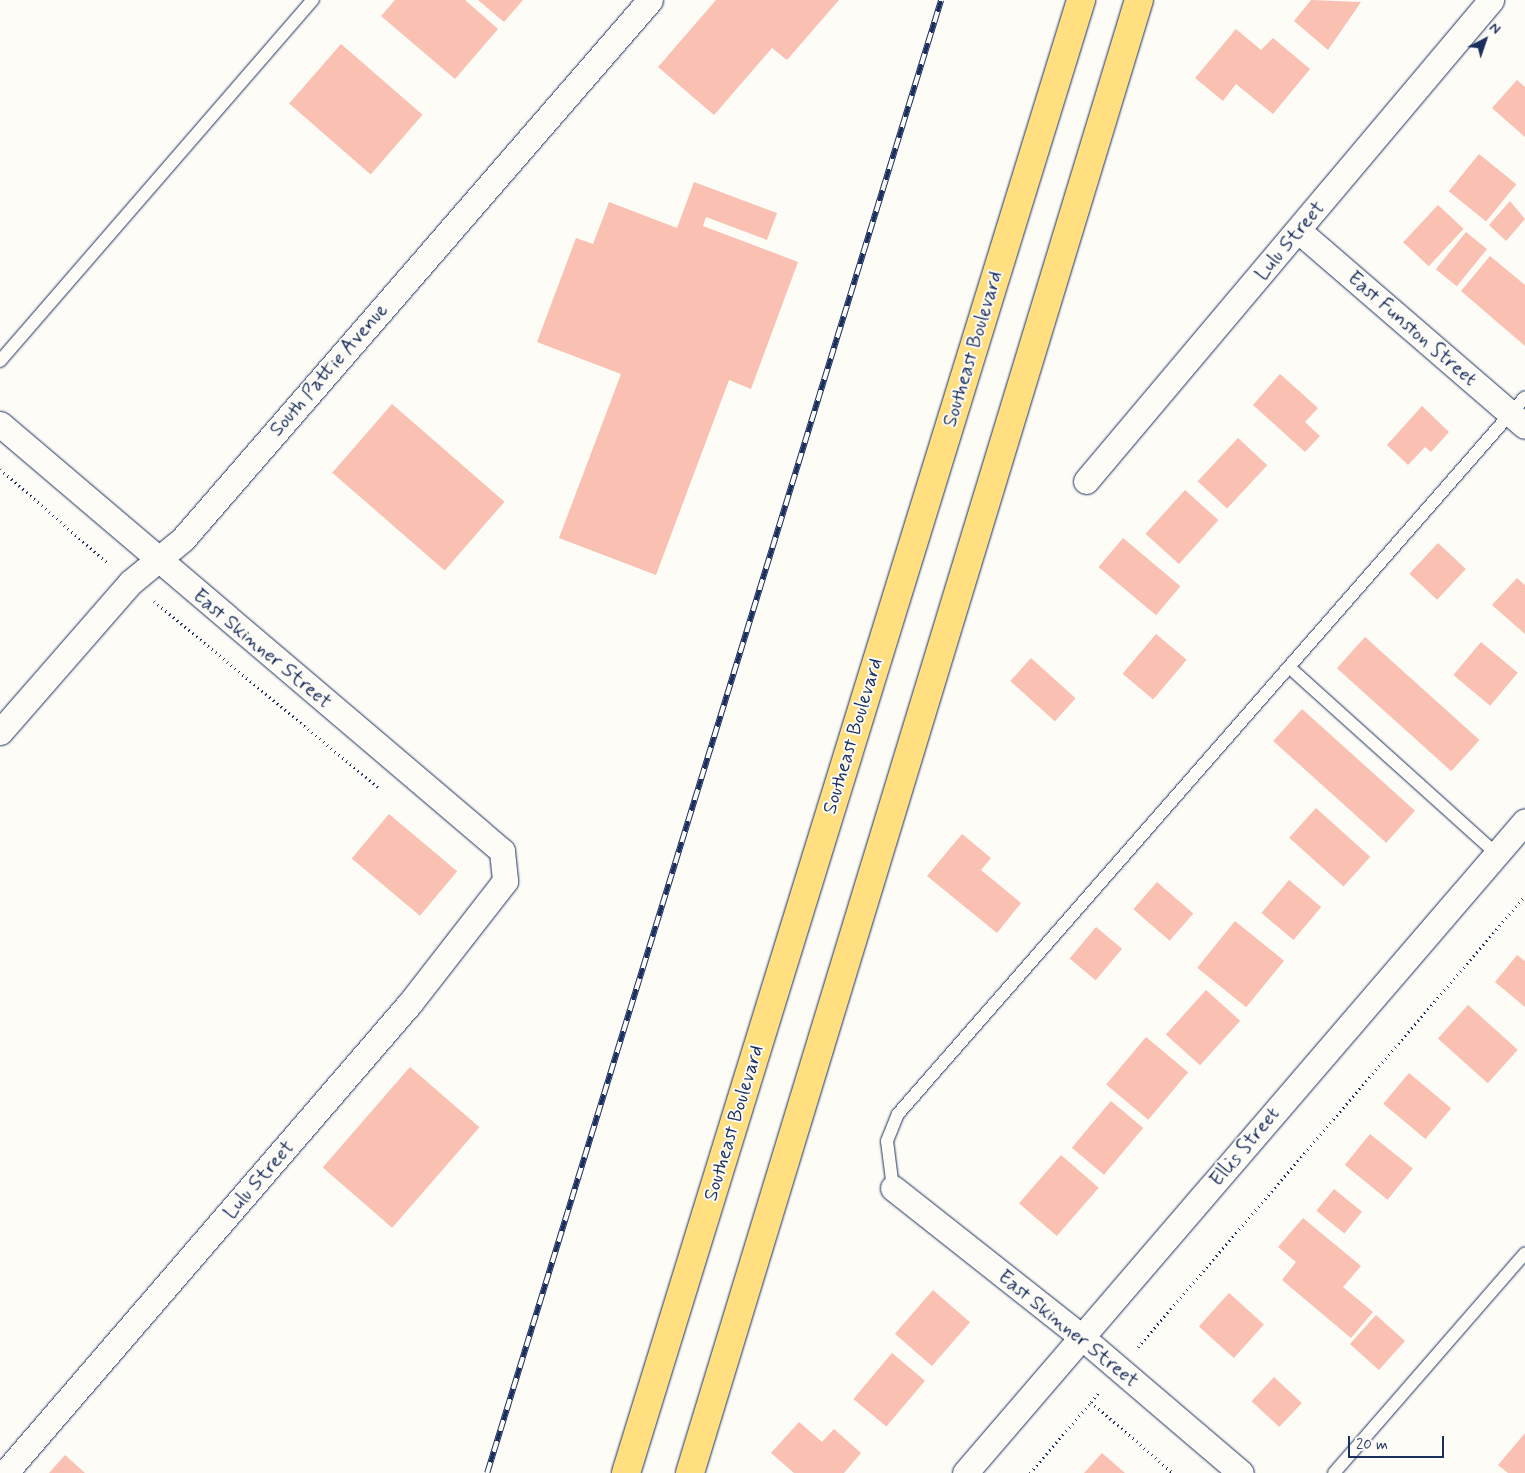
<!DOCTYPE html>
<html>
<head>
<meta charset="utf-8">
<style>
	body { margin:0 }
	#map { position:relative; width:1525px; height:1473px; overflow:hidden; background:#fdfcf7; font-family:Mynerve,sans-serif }
	div>[style] { position:absolute }
	.building>* { inset:0; background:#fac0b1; transform-origin:0 0 }
	.path>* { height:3px; margin-top:-1.5px; transform-origin:0; background:repeating-linear-gradient(90deg,#1b2f5e 0 1px,transparent 0 5px) }
	.roads { filter:drop-shadow(0 0 1px #1b2f5e) drop-shadow(0 0 1px #1b2f5e) }
	.lane>* { height:12px; margin:-6px; padding:0 6px; transform-origin:6px; border-radius:6px; background:#fdfcf7 }
	.street>* { height:25px; margin:-12.5px; padding:0 12.5px; transform-origin:12.5px; border-radius:12.5px; background:#fdfcf7 }
	.primary>* { height:28px; margin:-14px; padding:0 14px; transform-origin:14px; border-radius:14px; background:#ffdf80 }
	.rail>* { height:5.5px; margin-top:-2.75px; transform-origin:0; background:repeating-linear-gradient(90deg,#fdfcf7 0 11px,#1b2f5e 0 22px); box-sizing:border-box; border-block:1px solid #1b2f5e }
	span { translate:-50% -50%; white-space:nowrap; text-align:center; line-height:1.15; -webkit-text-stroke:4px #fdfcf7; paint-order:stroke }
	.street-label { font-size:20px; color:#1b2f5e }
	.north { position:absolute; left:1460px; top:15px; width:50px; height:50px; -webkit-text-stroke:4px #fdfcf7; paint-order:stroke; rotate:41deg; font-size:14px; font-weight:700; line-height:20px; text-align:center; color:#1b2f5e }
	.north::after { content:''; display:block; margin:auto; width:18px; height:22px; background:#1b2f5e; clip-path:polygon(50% 0,100% 100%,50% 72%,0 100%) }
	.scale { position:absolute; left:1348px; top:1436px; width:96px; height:22px; box-sizing:border-box; border:2px solid #1b2f5e; border-top:0; padding-left:6px; font-size:15px; line-height:18px; white-space:nowrap; color:#1b2f5e; -webkit-text-stroke:4px #fdfcf7; paint-order:stroke }
</style>
</head>
<body>
<div id="map">
	<div class="building">
		<div style="clip-path:polygon(395px 0,465px 0,498px 29px,455px 79px,381px 16px)"></div>
		<div style="clip-path:polygon(478px 0,523px 0,504px 22px)"></div>
		<div style="clip-path:polygon(716px 0,839px 0,787px 60px,772px 48px,714px 115px,658px 67px)"></div>
		<div style="clip-path:polygon(1311px 0,1361px 2px,1328px 50px,1294px 21px)"></div>
		<div style="clip-path:polygon(1236px 29px,1261px 50px,1273px 38px,1310px 69px,1273px 114px,1236px 84px,1223px 101px,1195px 78px)"></div>
		<div style="left:341px;top:44px;width:108px;height:79px;rotate:41deg"></div>
		<div style="clip-path:polygon(1517px 80px,1525px 87px,1525px 137px,1492px 108px)"></div>
		<div style="left:1479px;top:154px;width:48px;height:48px;rotate:39deg"></div>
		<div style="clip-path:polygon(694px 182px,777px 213px,767px 240px,706px 217px,703px 226px,798px 262px,751px 389px,729px 380px,656px 575px,559px 538px,621px 374px,537px 342px,576px 238px,593px 244px,609px 202px,677px 228px)"></div>
		<div style="clip-path:polygon(1510px 201px,1525px 219px,1506px 241px,1489px 225px)"></div>
		<div style="left:1438px;top:205px;width:35px;height:51px;rotate:43deg"></div>
		<div style="left:1466px;top:232px;width:27px;height:48px;rotate:39deg"></div>
		<div style="clip-path:polygon(1490px 256px,1525px 285px,1525px 346px,1461px 291px)"></div>
		<div style="clip-path:polygon(1280px 374px,1318px 408px,1305px 422px,1320px 436px,1305px 452px,1253px 405px)"></div>
		<div style="left:392px;top:404px;width:149px;height:91px;rotate:41deg"></div>
		<div style="clip-path:polygon(1422px 406px,1449px 432px,1431px 452px,1425px 447px,1408px 465px,1387px 445px)"></div>
		<div style="left:1238px;top:438px;width:40px;height:59px;rotate:43deg"></div>
		<div style="left:1185px;top:490px;width:45px;height:59px;rotate:42deg"></div>
		<div style="left:1123px;top:538px;width:75px;height:38px;rotate:40deg"></div>
		<div style="left:1438px;top:543px;width:38px;height:42px;rotate:43deg"></div>
		<div style="clip-path:polygon(1517px 578px,1525px 585px,1525px 634px,1492px 605px)"></div>
		<div style="left:1156px;top:634px;width:40px;height:52px;rotate:40deg"></div>
		<div style="left:1365px;top:637px;width:154px;height:42px;rotate:42deg"></div>
		<div style="left:1481px;top:642px;width:48px;height:43px;rotate:40deg"></div>
		<div style="left:1031px;top:658px;width:60px;height:31px;rotate:42deg"></div>
		<div style="left:1302px;top:709px;width:152px;height:43px;rotate:42deg"></div>
		<div style="left:1316px;top:808px;width:73px;height:40px;rotate:42deg"></div>
		<div style="left:389px;top:814px;width:89px;height:58px;rotate:40deg"></div>
		<div style="clip-path:polygon(962px 834px,991px 858px,981px 870px,1021px 903px,997px 933px,927px 876px)"></div>
		<div style="left:1289px;top:880px;width:42px;height:43px;rotate:40deg"></div>
		<div style="left:1157px;top:882px;width:48px;height:36px;rotate:41deg"></div>
		<div style="left:1235px;top:921px;width:63px;height:60px;rotate:39deg"></div>
		<div style="left:1096px;top:927px;width:34px;height:41px;rotate:40deg"></div>
		<div style="clip-path:polygon(1517px 955px,1525px 961px,1525px 1007px,1495px 982px)"></div>
		<div style="left:1206px;top:990px;width:46px;height:60px;rotate:42deg"></div>
		<div style="left:1468px;top:1005px;width:67px;height:45px;rotate:42deg"></div>
		<div style="left:1146px;top:1037px;width:55px;height:62px;rotate:40deg"></div>
		<div style="left:410px;top:1067px;width:92px;height:133px;rotate:41deg"></div>
		<div style="left:1409px;top:1073px;width:55px;height:40px;rotate:40deg"></div>
		<div style="left:1111px;top:1101px;width:42px;height:61px;rotate:40deg"></div>
		<div style="left:1370px;top:1134px;width:55px;height:40px;rotate:39deg"></div>
		<div style="left:1061px;top:1155px;width:50px;height:64px;rotate:41deg"></div>
		<div style="left:1334px;top:1189px;width:36px;height:28px;rotate:39deg"></div>
		<div style="clip-path:polygon(1303px 1218px,1361px 1266px,1343px 1287px,1373px 1312px,1351px 1338px,1282px 1280px,1296px 1262px,1278px 1247px)"></div>
		<div style="left:933px;top:1290px;width:49px;height:58px;rotate:41deg"></div>
		<div style="left:1229px;top:1293px;width:47px;height:45px;rotate:42deg"></div>
		<div style="left:1376px;top:1315px;width:39px;height:39px;rotate:42deg"></div>
		<div style="left:892px;top:1353px;width:43px;height:60px;rotate:40deg"></div>
		<div style="left:1274px;top:1377px;width:38px;height:33px;rotate:43deg"></div>
		<div style="clip-path:polygon(799px 1422px,822px 1442px,834px 1429px,861px 1453px,844px 1473px,794px 1473px,771px 1453px)"></div>
		<div style="clip-path:polygon(1525px 1433px,1525px 1473px,1508px 1473px,1498px 1465px)"></div>
		<div style="clip-path:polygon(1102px 1453px,1125px 1473px,1084px 1473px)"></div>
		<div style="clip-path:polygon(65px 1455px,85px 1473px,49px 1473px)"></div>
	</div>
	<div class="path">
		<div style="left:0;top:469px;width:145px;rotate:41.1deg"></div>
		<div style="left:154px;top:601px;width:291px;rotate:39.7deg"></div>
		<div style="left:1138px;top:1347px;width:594px;rotate:-49.37deg"></div>
		<div style="left:1091px;top:1402px;width:14px;rotate:-51deg"></div>
		<div style="left:1030px;top:1473px;width:94px;rotate:-49.3deg"></div>
		<div style="left:1091px;top:1402px;width:108px;rotate:40.9deg"></div>
	</div>
	<div class="roads">
		<div class="lane">
			<div style="left:0;top:361px;width:478px;rotate:-49.1deg"></div>
			<div style="left:1289px;top:667px;width:280px;rotate:42deg"></div>
			<div style="left:893px;top:1188px;width:47px;rotate:-97.3deg"></div>
			<div style="left:887px;top:1141px;width:29px;rotate:-68deg"></div>
			<div style="left:898px;top:1114px;width:952px;rotate:-48.83deg"></div>
			<div style="left:1334px;top:1473px;width:291px;rotate:-49deg"></div>
		</div>
		<div class="street">
			<div style="left:1299px;top:231px;width:298px;rotate:40.8deg"></div>
			<div style="left:0;top:424px;width:659px;rotate:40.38deg"></div>
			<div style="left:502px;top:851px;width:30px;rotate:84deg"></div>
			<div style="left:505px;top:881px;width:155px;rotate:127.9deg"></div>
			<div style="left:410px;top:1003px;width:620px;rotate:130.75deg"></div>
			<div style="left:1086px;top:481px;width:629px;rotate:-49.9deg"></div>
			<div style="left:0;top:732px;width:199px;rotate:-48.9deg"></div>
			<div style="left:131px;top:582px;width:67px;rotate:-39.6deg"></div>
			<div style="left:183px;top:539px;width:713px;rotate:-49.09deg"></div>
			<div style="left:893px;top:1188px;width:243px;rotate:38.3deg"></div>
			<div style="left:1084px;top:1339px;width:206px;rotate:40.5deg"></div>
			<div style="left:965px;top:1473px;width:859px;rotate:-49.34deg"></div>
		</div>
		<div class="primary">
			<div style="left:626px;top:1473px;width:1542px;rotate:-72.83deg"></div>
			<div style="left:690px;top:1473px;width:1540px;rotate:-73.05deg"></div>
		</div>
	</div>
	<div class="rail">
		<div style="left:487px;top:1473px;width:1541px;rotate:-72.87deg"></div>
	</div>
	<div class="street-label">
		<span style="left:1290px;top:241px;rotate:-50deg">Lulu Street</span>
		<span style="left:1412px;top:329px;rotate:41deg">East Funston Street</span>
		<span style="left:973px;top:349px;rotate:-73deg">Southeast Boulevard</span>
		<span style="left:329px;top:370px;rotate:-49deg">South Pattie Avenue</span>
		<span style="left:262px;top:649px;rotate:40deg">East Skinner Street</span>
		<span style="left:853px;top:736px;rotate:-73deg">Southeast Boulevard</span>
		<span style="left:734px;top:1123px;rotate:-73deg">Southeast Boulevard</span>
		<span style="left:1245px;top:1147px;rotate:-50deg">Ellis Street</span>
		<span style="left:259px;top:1180px;rotate:-49deg">Lulu Street</span>
		<span style="left:1068px;top:1329px;rotate:39deg">East Skinner Street</span>
	</div>
	<div class="north">N</div>
	<div class="scale">20 m</div>
</div>
</body>
</html>
